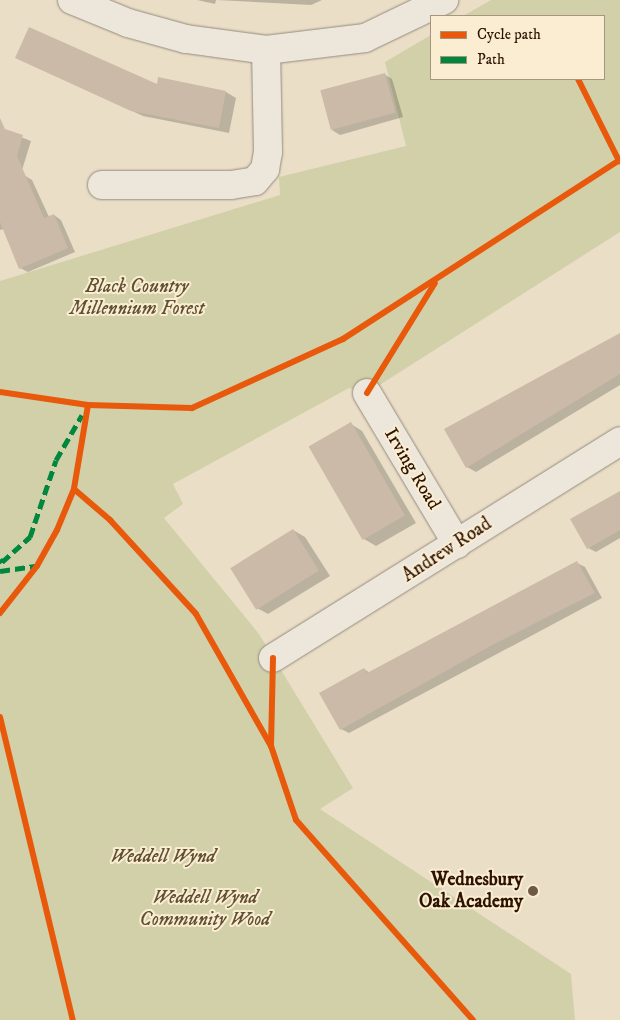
<!DOCTYPE html>
<html>
<head>
<meta charset="utf-8">
<style>
	body { margin:0 }
	#map { position:relative; width:620px; height:1020px; overflow:hidden; background:#eadec7; font-family:"IM FELL DW Pica",serif }
	div>[style] { position:absolute }
	.green>* { inset:0; background:#d1d0a9 }
	.shadow>* { inset:0; background:#0003 }
	.building>* { inset:0; background:#cbbaa8; transform-origin:0 0 }
	.roads { filter:drop-shadow(0 0 1px #958b7c) drop-shadow(0 0 1px #958b7c) }
	.minor>* { height:28px; margin:-14px; padding:0 14px; transform-origin:14px; border-radius:14px; background:#ede6db }
	.quiet>* { height:5px; margin-top:-2.5px; transform-origin:0; background:repeating-linear-gradient(90deg,#00873e 0 10px,transparent 0 15px) }
	.cycleway>* { height:6px; margin:-3px; padding:0 3px; transform-origin:3px; border-radius:3px; background:#e8590c }
	.dots>* { width:14px; height:14px; translate:-50% -50%; box-sizing:border-box; border:2px solid #faedd2; border-radius:50% }
	span { translate:-50% -50%; white-space:nowrap; text-align:center; line-height:1.15; -webkit-text-stroke:4px #faedd2; paint-order:stroke }
	.park-label { font-size:19px; color:#5f5032; font-style:italic }
	.street-label { font-size:19px; color:#2d1200 }
	.poi-label { font-size:19px; color:#2d1200; font-weight:700 }
	.right { translate:-100% -50%; text-align:right }
	.legend { position:absolute; left:430px; top:15px; width:175px; height:65px; box-sizing:border-box; background:#faedd2; border:1px solid #a8957e; margin:0; padding:6px 9px; list-style:none; font-size:15px; color:#2d1200 }
	.legend li { display:flex; align-items:center; gap:10px; height:25px }
	.legend b { width:25px; border:1px solid #a8957e }
</style>
</head>
<body>
<div id="map">
	<div class="green">
		<div style="clip-path:polygon(491px 0,620px 0,620px 232px,367px 393px,349px 388px,173px 484px,183px 504px,164px 518px,259px 634px,353px 788px,320px 809px,571px 974px,575px 1020px,0 1020px,0 281px,280px 195px,279px 177px,406px 146px,385px 62px,431px 35px,431px 79px,604px 79px,604px 16px,463px 16px)"></div>
	</div>
	<div class="shadow">
		<div style="clip-path:polygon(197px 0,216px 0,215px 4px)"></div>
		<div style="clip-path:polygon(216px 0,322px 0,311px 5px)"></div>
		<div style="clip-path:polygon(17px 58px,158px 86px,159px 79px,226px 92px,236px 98px,229px 133px,143px 116px)"></div>
		<div style="clip-path:polygon(384px 74px,392px 79px,403px 117px,340px 135px,332px 130px)"></div>
		<div style="clip-path:polygon(0 129px,31px 141px,22px 170px,0 163px)"></div>
		<div style="clip-path:polygon(24px 175px,32px 180px,49px 217px,54px 215px,61px 220px,75px 252px,28px 272px,20px 268px,4px 229px,0 230px,0 186px)"></div>
		<div style="clip-path:polygon(620px 334px,620px 385px,476px 472px,467px 467px)"></div>
		<div style="clip-path:polygon(351px 424px,362px 431px,416px 523px,376px 546px,364px 539px,310px 447px)"></div>
		<div style="clip-path:polygon(620px 492px,620px 538px,596px 552px,588px 548px)"></div>
		<div style="clip-path:polygon(293px 530px,305px 537px,330px 576px,268px 614px,257px 608px)"></div>
		<div style="clip-path:polygon(577px 563px,585px 567px,602px 598px,349px 733px,341px 729px,364px 669px,370px 673px)"></div>
	</div>
	<div class="building">
		<div style="clip-path:polygon(29px 27px,157px 84px,158px 77px,226px 91px,219px 128px,131px 111px,15px 58px)"></div>
		<div style="left:385px;top:73px;width:41px;height:67px;rotate:75deg"></div>
		<div style="clip-path:polygon(0 118px,5px 129px,23px 135px,17px 156px,44px 218px,54px 214px,68px 248px,19px 269px,0 222px)"></div>
		<div style="clip-path:polygon(620px 333px,620px 374px,466px 468px,444px 429px)"></div>
		<div style="left:351px;top:422px;width:108px;height:49px;rotate:60deg"></div>
		<div style="clip-path:polygon(620px 491px,620px 530px,587px 549px,570px 519px)"></div>
		<div style="left:293px;top:529px;width:49px;height:74px;rotate:58deg"></div>
		<div style="clip-path:polygon(577px 561px,595px 593px,496px 643px,340px 730px,319px 693px,364px 668px,367px 673px)"></div>
	</div>
	<div class="roads">
		<div class="minor">
			<div style="left:72px;top:0;width:61px;rotate:22.3deg"></div>
			<div style="left:128px;top:23px;width:60px;rotate:15.4deg"></div>
			<div style="left:186px;top:39px;width:81px;rotate:7.8deg"></div>
			<div style="left:266px;top:50px;width:100px;rotate:-6.9deg"></div>
			<div style="left:365px;top:38px;width:88px;rotate:-25.7deg"></div>
			<div style="left:102px;top:185px;width:129px"></div>
			<div style="left:231px;top:185px;width:24px;rotate:-9deg"></div>
			<div style="left:255px;top:181px;width:16px;rotate:-50deg"></div>
			<div style="left:265px;top:169px;width:17px;rotate:-80deg"></div>
			<div style="left:268px;top:152px;width:102px;rotate:-91.1deg"></div>
			<div style="left:367px;top:393px;width:176px;rotate:59.2deg"></div>
			<div style="left:273px;top:658px;width:409px;rotate:-32deg"></div>
		</div>
	</div>
	<div class="quiet">
		<div style="left:0;top:559px;width:4px;rotate:56deg"></div>
		<div style="left:2px;top:562px;width:38px;rotate:-42deg"></div>
		<div style="left:30px;top:537px;width:81px;rotate:-71.3deg"></div>
		<div style="left:56px;top:460px;width:52px;rotate:-60deg"></div>
		<div style="left:0;top:571px;width:37px;rotate:-8deg"></div>
	</div>
	<div class="cycleway">
		<div style="left:578px;top:79px;width:92px;rotate:63.4deg"></div>
		<div style="left:0;top:392px;width:89px;rotate:8.4deg"></div>
		<div style="left:88px;top:405px;width:85px;rotate:99.5deg"></div>
		<div style="left:74px;top:489px;width:44px;rotate:112.5deg"></div>
		<div style="left:57px;top:530px;width:41px;rotate:119.1deg"></div>
		<div style="left:37px;top:566px;width:60px;rotate:128.2deg"></div>
		<div style="left:367px;top:393px;width:129px;rotate:-58.3deg"></div>
		<div style="left:88px;top:405px;width:104px;rotate:1.7deg"></div>
		<div style="left:192px;top:408px;width:166px;rotate:-24.6deg"></div>
		<div style="left:343px;top:339px;width:330px;rotate:-32.9deg"></div>
		<div style="left:74px;top:489px;width:48px;rotate:40.7deg"></div>
		<div style="left:110px;top:520px;width:127px;rotate:47.5deg"></div>
		<div style="left:196px;top:614px;width:152px;rotate:60.4deg"></div>
		<div style="left:271px;top:746px;width:78px;rotate:71.3deg"></div>
		<div style="left:296px;top:820px;width:267px;rotate:48.5deg"></div>
		<div style="left:0;top:717px;width:312px;rotate:76.5deg"></div>
		<div style="left:271px;top:746px;width:88px;rotate:-88.7deg"></div>
	</div>
	<div class="dots">
		<div style="left:533px;top:891px;background:#6f5946"></div>
	</div>
	<div class="park-label">
		<span style="left:137px;top:298px">Black Country<br>Millennium Forest</span>
		<span style="left:163px;top:857px">Weddell Wynd</span>
		<span style="left:205px;top:909px">Weddell Wynd<br>Community Wood</span>
	</div>
	<div class="street-label">
		<span style="left:412px;top:469px;rotate:59deg">Irving Road</span>
		<span style="left:447px;top:550px;rotate:-33deg">Andrew Road</span>
	</div>
	<div class="poi-label">
		<span class="right" style="left:523px;top:891px">Wednesbury<br>Oak Academy</span>
	</div>
	<ul class="legend">
	<li><b style="height:6px;background:#e8590c"></b>Cycle path</li>
	<li><b style="height:6px;background:#00873e"></b>Path</li>
	</ul>
</div>
</body>
</html>
